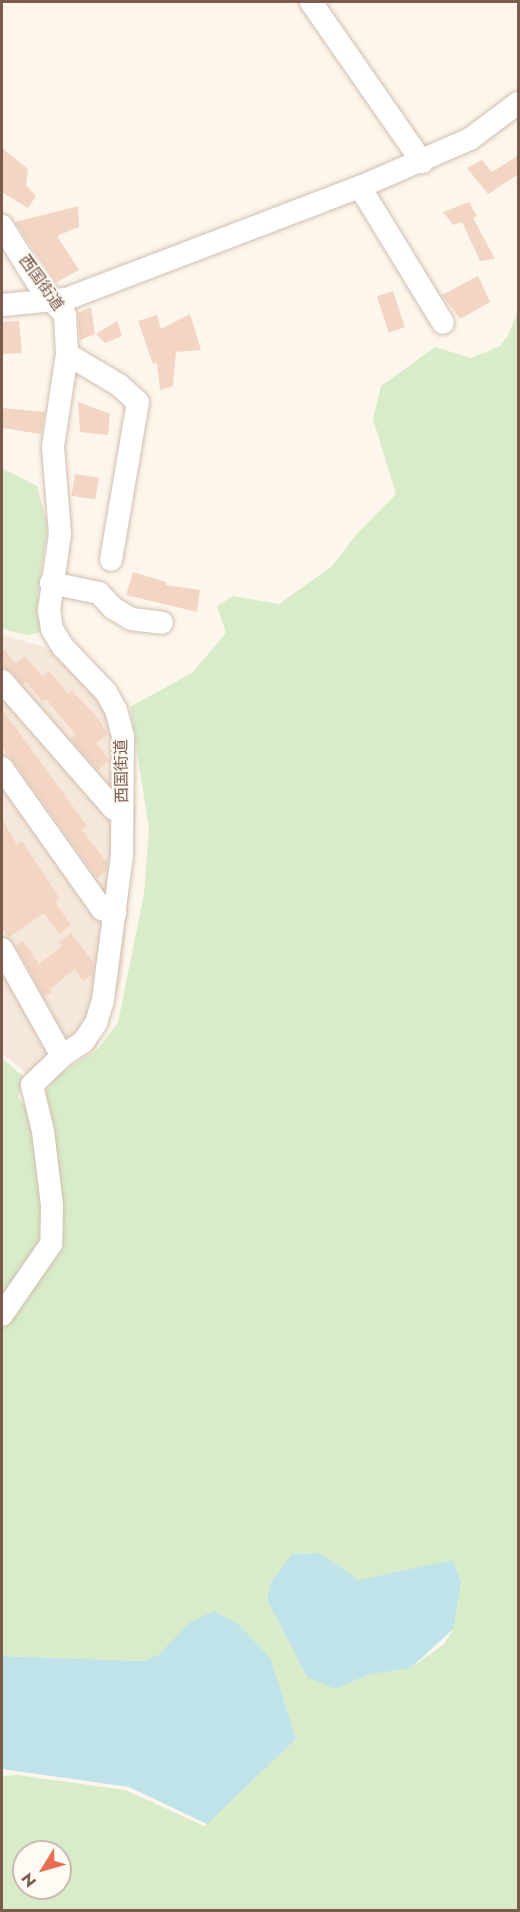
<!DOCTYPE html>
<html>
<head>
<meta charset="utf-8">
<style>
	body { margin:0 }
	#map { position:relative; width:520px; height:1912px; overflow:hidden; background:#fdf6ec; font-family:Jost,"Noto Sans JP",sans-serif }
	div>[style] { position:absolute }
	.residential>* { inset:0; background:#f5e8da }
	.green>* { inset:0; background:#d8ecc9 }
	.water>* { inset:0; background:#bfe3e8 }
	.building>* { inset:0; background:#f3d5c3; transform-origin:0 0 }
	.roads { filter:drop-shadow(0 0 2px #d1beb0) drop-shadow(0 0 2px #d1beb0) }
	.minor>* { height:22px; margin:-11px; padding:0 11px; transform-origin:11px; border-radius:11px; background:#fff }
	span { translate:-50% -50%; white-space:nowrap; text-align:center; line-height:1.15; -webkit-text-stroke:4.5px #fffaf3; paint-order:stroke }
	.street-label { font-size:16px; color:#7a5c4d }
	.frame { position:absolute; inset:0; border:3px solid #7a5c4d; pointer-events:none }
	.north { position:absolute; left:12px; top:1840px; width:60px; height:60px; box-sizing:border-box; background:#fffaf3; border:2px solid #cabbb1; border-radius:50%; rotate:233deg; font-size:16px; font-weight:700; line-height:24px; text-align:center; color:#7a5c4d }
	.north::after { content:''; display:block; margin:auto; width:21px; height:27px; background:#e76f51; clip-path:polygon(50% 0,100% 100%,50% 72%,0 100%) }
</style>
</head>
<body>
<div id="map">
	<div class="residential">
		<div style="clip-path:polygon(2px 635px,41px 646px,100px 668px,126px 712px,136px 815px,122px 977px,96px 1049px,54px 1073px,44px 1088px,2px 1053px)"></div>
	</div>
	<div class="green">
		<div style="clip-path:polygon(evenodd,518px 309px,518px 1910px,2px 1910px,2px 1776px,17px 1775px,125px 1790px,204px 1826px,296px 1739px,271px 1659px,189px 1623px,158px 1655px,143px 1661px,2px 1656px,2px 1058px,25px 1078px,18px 1098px,31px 1111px,58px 1075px,98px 1049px,118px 1022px,144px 894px,149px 829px,130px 707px,192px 673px,226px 633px,217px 606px,233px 596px,279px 604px,332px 566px,356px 535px,396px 494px,373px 419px,381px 386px,435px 347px,471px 358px,500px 346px,509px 334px,518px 309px,319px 1553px,359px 1580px,453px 1629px,444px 1644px,411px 1668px,368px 1675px,335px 1689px,267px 1599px,271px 1582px,293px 1554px,319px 1553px,518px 309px,24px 1852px,60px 1852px,60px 1888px,24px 1888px,24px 1852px)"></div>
		<div style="clip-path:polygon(2px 468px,37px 486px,48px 527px,39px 587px,37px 614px,44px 631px,28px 635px,2px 629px)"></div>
	</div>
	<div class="water">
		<div style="clip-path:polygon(319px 1553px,359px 1580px,453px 1560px,461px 1583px,453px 1629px,411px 1668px,368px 1675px,335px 1689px,307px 1677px,267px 1599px,271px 1582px,292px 1554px)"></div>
		<div style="clip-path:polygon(214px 1611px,237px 1623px,271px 1659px,296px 1739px,207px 1824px,129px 1787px,2px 1769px,2px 1656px,143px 1661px,158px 1655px,189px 1623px)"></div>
	</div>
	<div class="building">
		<div style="clip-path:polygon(2px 148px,28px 169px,26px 185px,36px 196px,28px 208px,2px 192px)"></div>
		<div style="clip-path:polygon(519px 155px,519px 174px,488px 194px,467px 168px,482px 160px,492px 172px)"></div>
		<div style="clip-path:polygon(469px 202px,477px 216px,473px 218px,495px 259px,480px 261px,462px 222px,453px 225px,443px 212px)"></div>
		<div style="clip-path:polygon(78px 206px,79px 227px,57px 236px,79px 270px,55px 283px,15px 222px)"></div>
		<div style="clip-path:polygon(478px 276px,490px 302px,460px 319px,442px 295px)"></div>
		<div style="left:393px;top:291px;width:38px;height:17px;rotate:72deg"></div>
		<div style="clip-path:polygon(91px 307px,95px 334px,80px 340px,78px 313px)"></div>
		<div style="clip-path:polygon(190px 314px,201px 350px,176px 352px,173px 386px,160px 390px,157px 363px,153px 364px,138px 321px,157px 315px,161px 329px)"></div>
		<div style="clip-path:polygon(19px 321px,22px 353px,2px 354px,2px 322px)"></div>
		<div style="clip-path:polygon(117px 321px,122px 336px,105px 343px,96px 334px)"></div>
		<div style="clip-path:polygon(78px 402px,110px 414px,108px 435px,80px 432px)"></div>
		<div style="clip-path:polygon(2px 408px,45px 412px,41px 434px,2px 428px)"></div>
		<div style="left:75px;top:474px;width:24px;height:22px;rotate:9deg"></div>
		<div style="clip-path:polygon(133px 572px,166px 582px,166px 585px,200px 590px,197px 612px,126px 595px)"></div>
		<div style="clip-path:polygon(2px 647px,16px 664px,25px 656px,42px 676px,49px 671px,68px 694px,72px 691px,97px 717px,108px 734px,96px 743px,109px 760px,98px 770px,71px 739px,76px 735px,46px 699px,43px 702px,26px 682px,23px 684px,12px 672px,2px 667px)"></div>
		<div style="clip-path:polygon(2px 709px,87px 826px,82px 830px,107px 863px,106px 871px,97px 878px,13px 760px,2px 748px)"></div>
		<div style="clip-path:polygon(2px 819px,17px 845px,22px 841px,60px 899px,55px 902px,71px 925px,59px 934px,44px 913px,9px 937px,2px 929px)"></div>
		<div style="clip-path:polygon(71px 933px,94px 963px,93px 974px,83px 981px,75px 969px,50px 989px,52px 992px,44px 997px,16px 946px,23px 941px,39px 964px,62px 946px,59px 942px)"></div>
	</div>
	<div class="roads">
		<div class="minor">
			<div style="left:311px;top:2px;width:195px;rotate:55.2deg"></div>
			<div style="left:360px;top:187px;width:159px;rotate:58.6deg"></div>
			<div style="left:2px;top:226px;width:66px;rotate:58deg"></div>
			<div style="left:37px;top:282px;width:43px;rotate:49.7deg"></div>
			<div style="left:65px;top:315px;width:39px;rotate:87deg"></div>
			<div style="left:67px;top:354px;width:94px;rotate:98.6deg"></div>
			<div style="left:53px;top:447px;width:87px;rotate:85.4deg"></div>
			<div style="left:60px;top:534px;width:77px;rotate:98.2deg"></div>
			<div style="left:49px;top:610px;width:19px;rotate:81deg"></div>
			<div style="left:52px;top:629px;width:21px;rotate:59deg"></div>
			<div style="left:63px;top:647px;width:62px;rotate:46.3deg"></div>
			<div style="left:106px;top:692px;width:21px;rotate:61deg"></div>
			<div style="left:116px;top:710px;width:28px;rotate:75deg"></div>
			<div style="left:123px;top:737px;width:118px;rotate:90.5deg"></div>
			<div style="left:122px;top:855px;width:146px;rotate:97.5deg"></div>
			<div style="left:103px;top:1000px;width:24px;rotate:107deg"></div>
			<div style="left:96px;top:1023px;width:23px;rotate:124deg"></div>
			<div style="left:83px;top:1042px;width:25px;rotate:146deg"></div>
			<div style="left:62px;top:1056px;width:42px;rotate:136deg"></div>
			<div style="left:32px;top:1085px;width:47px;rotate:76.6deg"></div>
			<div style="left:43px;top:1131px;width:75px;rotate:83.1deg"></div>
			<div style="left:52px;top:1205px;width:39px;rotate:91deg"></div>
			<div style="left:51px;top:1244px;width:86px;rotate:124.6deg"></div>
			<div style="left:2px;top:305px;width:64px;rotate:-5.4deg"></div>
			<div style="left:66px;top:299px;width:315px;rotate:-20.9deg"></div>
			<div style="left:360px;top:187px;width:120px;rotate:-23.6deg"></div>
			<div style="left:470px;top:139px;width:60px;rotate:-36.9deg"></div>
			<div style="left:67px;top:354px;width:61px;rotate:30.8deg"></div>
			<div style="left:119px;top:385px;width:25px;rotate:42deg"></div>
			<div style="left:138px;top:402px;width:160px;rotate:99.7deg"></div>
			<div style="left:51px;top:583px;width:49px;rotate:11.8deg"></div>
			<div style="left:99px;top:593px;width:21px;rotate:47deg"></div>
			<div style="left:113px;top:608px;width:21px;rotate:31deg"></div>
			<div style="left:131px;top:619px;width:31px;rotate:7deg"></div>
			<div style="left:2px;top:681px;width:169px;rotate:48.8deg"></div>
			<div style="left:113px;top:808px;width:11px;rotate:34deg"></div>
			<div style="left:2px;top:768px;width:173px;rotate:54.7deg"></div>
			<div style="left:102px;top:909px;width:14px;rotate:17deg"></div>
			<div style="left:2px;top:949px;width:123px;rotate:60.7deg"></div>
		</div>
	</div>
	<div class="street-label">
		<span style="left:41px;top:283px;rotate:54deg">西国街道</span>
		<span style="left:122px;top:771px;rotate:-91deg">西国街道</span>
	</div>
	<div class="frame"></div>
	<div class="north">N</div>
</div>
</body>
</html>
